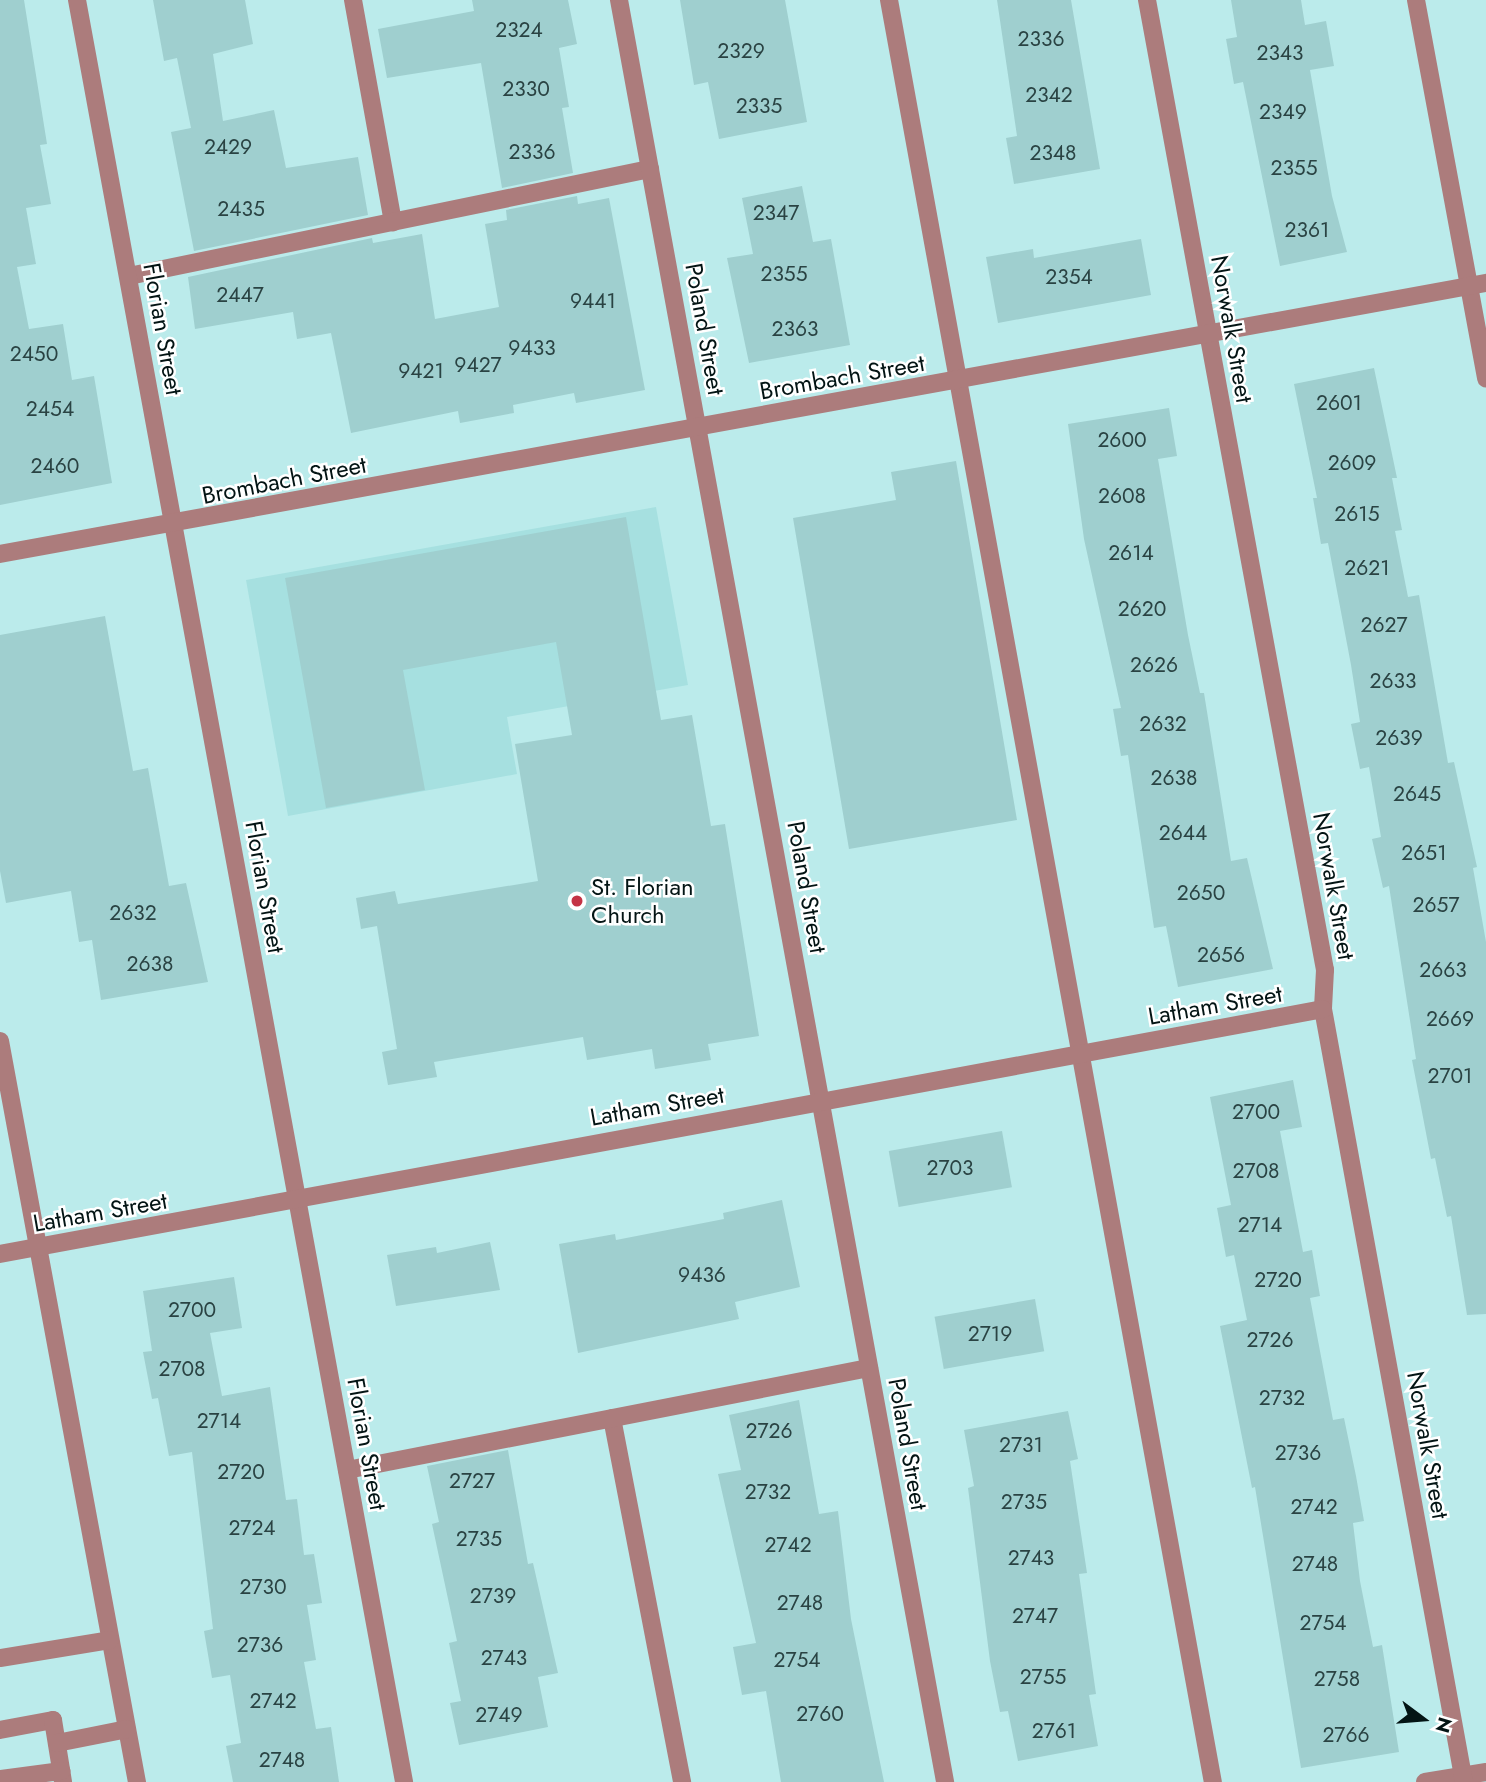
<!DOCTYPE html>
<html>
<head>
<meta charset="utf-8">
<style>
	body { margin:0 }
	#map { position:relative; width:1486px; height:1782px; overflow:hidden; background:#bbebeb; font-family:Jost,sans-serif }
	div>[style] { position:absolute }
	.built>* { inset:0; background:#a6e0e0 }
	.building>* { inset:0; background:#9fcfcf; transform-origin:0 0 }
	.service>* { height:18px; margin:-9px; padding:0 9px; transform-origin:9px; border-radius:9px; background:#ac7c7c }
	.minor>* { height:18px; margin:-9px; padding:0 9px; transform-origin:9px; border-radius:9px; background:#ac7c7c }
	.dots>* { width:19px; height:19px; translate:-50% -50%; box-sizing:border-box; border:4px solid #fff; border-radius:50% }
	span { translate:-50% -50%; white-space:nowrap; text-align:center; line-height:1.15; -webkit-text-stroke:5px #fff; paint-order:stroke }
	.number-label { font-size:21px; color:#2a4343 }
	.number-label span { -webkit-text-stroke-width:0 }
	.street-label { font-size:24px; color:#031414 }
	.poi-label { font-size:24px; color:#031414 }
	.left { translate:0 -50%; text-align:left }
	.north { position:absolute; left:1388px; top:1684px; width:70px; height:70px; -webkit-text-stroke:5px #fff; paint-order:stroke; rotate:106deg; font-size:19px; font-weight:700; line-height:28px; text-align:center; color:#031414 }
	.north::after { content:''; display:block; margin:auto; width:24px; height:32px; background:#031414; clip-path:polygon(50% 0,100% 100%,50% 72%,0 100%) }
</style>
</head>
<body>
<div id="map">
	<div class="built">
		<div style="clip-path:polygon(656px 507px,688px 685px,507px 717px,517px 774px,288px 816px,246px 580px)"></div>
	</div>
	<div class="building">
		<div style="clip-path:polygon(0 0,24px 0,47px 144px,40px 145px,51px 204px,26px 208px,36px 264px,17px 267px,29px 329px,63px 324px,72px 380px,94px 376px,112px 483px,0 505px)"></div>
		<div style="clip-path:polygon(153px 0,245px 0,253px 44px,213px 54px,223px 121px,274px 110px,286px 168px,358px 157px,368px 215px,194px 251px,171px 132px,191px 128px,177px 58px,164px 61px)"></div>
		<div style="clip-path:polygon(472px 0,568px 0,577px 44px,559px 48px,569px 107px,562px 108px,573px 173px,502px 188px,481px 63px,387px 78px,378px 29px,474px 11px)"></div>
		<div style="clip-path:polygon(680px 0,785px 0,807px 122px,719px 139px,708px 82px,694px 85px)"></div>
		<div style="clip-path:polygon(997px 0,1071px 0,1100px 169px,1014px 184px,1006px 138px,1017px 136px)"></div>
		<div style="clip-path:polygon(1231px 0,1301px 0,1305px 25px,1326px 21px,1334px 66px,1310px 70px,1332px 196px,1347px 252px,1280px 266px,1243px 82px,1234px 84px,1226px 39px,1237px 37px)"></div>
		<div style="clip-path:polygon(802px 186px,813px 242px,831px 239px,850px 345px,749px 363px,727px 258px,753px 254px,742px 198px)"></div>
		<div style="clip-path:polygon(577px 196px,578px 204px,609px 198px,645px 390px,576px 403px,574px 393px,513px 405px,514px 413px,460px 423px,458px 411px,351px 433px,331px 333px,297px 339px,293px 312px,195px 329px,188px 277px,372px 238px,373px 243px,422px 234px,435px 319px,499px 307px,485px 224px,507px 220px,506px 210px)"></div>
		<div style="clip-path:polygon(1141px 239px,1151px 295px,998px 323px,986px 257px,1033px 249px,1034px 258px)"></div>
		<div style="clip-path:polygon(1374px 368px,1397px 478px,1392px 478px,1402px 530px,1395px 531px,1408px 597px,1419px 595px,1448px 763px,1454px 762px,1477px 867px,1473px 868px,1486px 942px,1486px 1314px,1467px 1315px,1451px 1216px,1447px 1217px,1435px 1158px,1431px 1159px,1412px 1060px,1416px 1059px,1389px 886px,1383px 888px,1372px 839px,1381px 837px,1369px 767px,1360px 769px,1351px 724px,1360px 722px,1351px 665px,1328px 543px,1321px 544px,1313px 498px,1317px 498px,1294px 384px)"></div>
		<div style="clip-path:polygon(1169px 408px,1177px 456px,1158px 459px,1188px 635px,1200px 693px,1204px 693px,1231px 861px,1247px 858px,1273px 969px,1178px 987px,1166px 926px,1154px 928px,1128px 755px,1121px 756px,1113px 709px,1121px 708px,1084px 539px,1068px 424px)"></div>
		<div style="clip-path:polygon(956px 461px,1017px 820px,849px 849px,793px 518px,896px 500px,891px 472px)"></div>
		<div style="clip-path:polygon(626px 517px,661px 720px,692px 715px,711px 826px,725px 824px,759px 1036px,708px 1044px,711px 1060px,655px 1069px,652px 1049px,587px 1060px,583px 1037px,434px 1062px,437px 1077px,388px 1085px,382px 1052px,397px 1049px,377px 926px,361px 929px,356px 898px,395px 891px,398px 904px,538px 881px,515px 744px,572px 735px,556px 642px,403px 670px,425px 790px,326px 808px,285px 578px)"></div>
		<div style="clip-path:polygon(105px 616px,133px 771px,148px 768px,169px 886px,186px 883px,208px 982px,101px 1000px,92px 940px,79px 942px,71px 891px,6px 903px,0 871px,0 635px)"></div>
		<div style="clip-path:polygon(1293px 1080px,1302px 1127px,1280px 1131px,1303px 1252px,1312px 1250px,1320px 1296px,1310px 1298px,1333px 1420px,1344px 1418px,1356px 1476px,1364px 1521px,1353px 1523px,1360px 1581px,1373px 1647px,1382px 1645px,1399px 1752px,1301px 1768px,1255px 1487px,1252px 1488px,1220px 1326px,1247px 1320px,1234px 1255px,1226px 1257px,1217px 1208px,1231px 1205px,1210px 1097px)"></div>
		<div style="left:1002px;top:1131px;width:57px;height:115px;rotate:80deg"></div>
		<div style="clip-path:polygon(782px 1200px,800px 1287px,735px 1302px,739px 1319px,578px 1353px,559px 1244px,615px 1234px,616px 1240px,724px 1219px,723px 1213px)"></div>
		<div style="clip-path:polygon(490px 1242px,500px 1290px,396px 1306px,387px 1255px,436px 1247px,437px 1253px)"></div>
		<div style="clip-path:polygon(234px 1277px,242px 1328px,210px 1333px,222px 1396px,270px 1387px,286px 1500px,297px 1499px,304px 1555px,314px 1554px,322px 1603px,307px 1605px,316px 1660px,304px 1662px,316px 1729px,331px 1727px,339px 1782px,233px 1782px,226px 1746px,241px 1743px,230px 1675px,212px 1678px,204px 1631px,213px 1629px,192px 1452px,169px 1456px,158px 1398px,152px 1399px,143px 1352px,152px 1351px,143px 1291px)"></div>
		<div style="left:1035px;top:1299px;width:53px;height:102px;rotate:80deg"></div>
		<div style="clip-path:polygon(799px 1400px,819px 1514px,838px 1511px,851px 1619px,884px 1782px,781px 1782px,766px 1691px,742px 1695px,733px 1647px,756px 1643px,718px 1474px,741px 1470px,729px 1415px)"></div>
		<div style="clip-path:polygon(1068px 1411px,1078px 1459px,1070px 1461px,1087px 1573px,1079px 1574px,1096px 1694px,1089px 1695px,1098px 1746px,1018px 1761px,1008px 1711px,1000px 1712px,990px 1661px,968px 1488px,974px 1486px,964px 1430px)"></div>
		<div style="clip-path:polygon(508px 1450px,528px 1564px,533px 1563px,558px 1673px,538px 1677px,548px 1727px,459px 1745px,450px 1703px,461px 1701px,449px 1643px,457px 1641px,432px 1524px,439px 1522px,427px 1466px)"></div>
	</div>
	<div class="service">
		<div style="left:353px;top:0;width:226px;rotate:79.8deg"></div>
		<div style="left:889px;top:0;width:1811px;rotate:79.7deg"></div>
		<div style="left:1416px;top:0;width:385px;rotate:79.5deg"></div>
		<div style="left:129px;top:276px;width:532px;rotate:-11.61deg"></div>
		<div style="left:0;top:1041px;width:754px;rotate:79.53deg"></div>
		<div style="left:612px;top:1418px;width:371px;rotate:79.1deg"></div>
		<div style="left:347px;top:1470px;width:532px;rotate:-11.06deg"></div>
		<div style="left:0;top:1658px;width:111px;rotate:-9.3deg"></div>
		<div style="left:0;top:1730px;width:54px;rotate:-10.7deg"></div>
		<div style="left:53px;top:1720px;width:63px;rotate:80.8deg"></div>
		<div style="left:57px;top:1743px;width:71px;rotate:-11.3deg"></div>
		<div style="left:0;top:1779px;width:62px;rotate:-7.5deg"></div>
		<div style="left:1425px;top:1782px;width:62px;rotate:-9.3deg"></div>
	</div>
	<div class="minor">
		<div style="left:77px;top:0;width:1812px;rotate:79.6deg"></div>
		<div style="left:619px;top:0;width:1812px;rotate:79.63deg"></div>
		<div style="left:1147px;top:0;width:986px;rotate:79.6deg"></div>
		<div style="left:1325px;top:970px;width:39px;rotate:93deg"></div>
		<div style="left:1323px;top:1009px;width:786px;rotate:79.66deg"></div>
		<div style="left:0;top:554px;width:1511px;rotate:-10.34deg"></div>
		<div style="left:0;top:1254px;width:1345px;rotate:-10.49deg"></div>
	</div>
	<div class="dots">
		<div style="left:577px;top:901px;background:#c43345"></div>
	</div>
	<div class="number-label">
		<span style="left:519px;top:30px">2324</span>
		<span style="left:1041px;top:39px">2336</span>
		<span style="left:741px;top:51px">2329</span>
		<span style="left:1280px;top:53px">2343</span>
		<span style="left:526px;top:89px">2330</span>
		<span style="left:1049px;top:95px">2342</span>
		<span style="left:759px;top:106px">2335</span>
		<span style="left:1283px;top:112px">2349</span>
		<span style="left:228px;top:147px">2429</span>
		<span style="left:532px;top:152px">2336</span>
		<span style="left:1053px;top:153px">2348</span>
		<span style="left:1294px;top:168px">2355</span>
		<span style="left:241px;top:209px">2435</span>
		<span style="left:776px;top:213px">2347</span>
		<span style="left:1307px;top:230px">2361</span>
		<span style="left:784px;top:274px">2355</span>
		<span style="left:1069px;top:277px">2354</span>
		<span style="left:240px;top:295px">2447</span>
		<span style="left:593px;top:301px">9441</span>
		<span style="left:795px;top:329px">2363</span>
		<span style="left:532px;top:348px">9433</span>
		<span style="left:34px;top:354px">2450</span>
		<span style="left:478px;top:365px">9427</span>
		<span style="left:421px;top:371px">9421</span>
		<span style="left:1339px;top:403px">2601</span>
		<span style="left:50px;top:409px">2454</span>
		<span style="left:1122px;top:440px">2600</span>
		<span style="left:1352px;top:463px">2609</span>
		<span style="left:55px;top:466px">2460</span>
		<span style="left:1122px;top:496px">2608</span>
		<span style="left:1357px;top:514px">2615</span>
		<span style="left:1131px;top:553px">2614</span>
		<span style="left:1367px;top:568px">2621</span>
		<span style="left:1142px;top:609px">2620</span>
		<span style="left:1384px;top:625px">2627</span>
		<span style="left:1154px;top:665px">2626</span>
		<span style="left:1393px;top:681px">2633</span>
		<span style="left:1163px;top:724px">2632</span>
		<span style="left:1399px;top:738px">2639</span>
		<span style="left:1174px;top:778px">2638</span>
		<span style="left:1417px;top:794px">2645</span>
		<span style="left:1183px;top:833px">2644</span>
		<span style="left:1424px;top:853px">2651</span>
		<span style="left:1201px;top:893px">2650</span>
		<span style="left:1436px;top:905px">2657</span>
		<span style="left:133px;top:913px">2632</span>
		<span style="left:1221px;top:955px">2656</span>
		<span style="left:150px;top:964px">2638</span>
		<span style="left:1443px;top:970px">2663</span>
		<span style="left:1450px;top:1019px">2669</span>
		<span style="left:1450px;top:1076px">2701</span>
		<span style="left:1256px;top:1112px">2700</span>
		<span style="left:950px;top:1168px">2703</span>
		<span style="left:1256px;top:1171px">2708</span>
		<span style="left:1260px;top:1225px">2714</span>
		<span style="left:702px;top:1275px">9436</span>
		<span style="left:1278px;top:1280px">2720</span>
		<span style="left:192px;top:1310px">2700</span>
		<span style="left:990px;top:1334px">2719</span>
		<span style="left:1270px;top:1340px">2726</span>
		<span style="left:182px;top:1369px">2708</span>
		<span style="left:1282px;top:1398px">2732</span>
		<span style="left:219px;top:1421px">2714</span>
		<span style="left:769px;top:1431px">2726</span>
		<span style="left:1021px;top:1445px">2731</span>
		<span style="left:1298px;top:1453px">2736</span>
		<span style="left:241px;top:1472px">2720</span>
		<span style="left:472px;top:1481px">2727</span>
		<span style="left:768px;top:1492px">2732</span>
		<span style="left:1024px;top:1502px">2735</span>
		<span style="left:1314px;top:1507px">2742</span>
		<span style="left:252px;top:1528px">2724</span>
		<span style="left:479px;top:1539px">2735</span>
		<span style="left:788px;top:1545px">2742</span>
		<span style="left:1031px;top:1558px">2743</span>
		<span style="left:1315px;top:1564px">2748</span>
		<span style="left:263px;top:1587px">2730</span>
		<span style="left:493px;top:1596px">2739</span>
		<span style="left:800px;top:1603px">2748</span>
		<span style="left:1035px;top:1616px">2747</span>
		<span style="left:1323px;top:1623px">2754</span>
		<span style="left:260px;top:1645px">2736</span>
		<span style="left:504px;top:1658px">2743</span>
		<span style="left:797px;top:1660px">2754</span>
		<span style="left:1043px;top:1677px">2755</span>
		<span style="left:1337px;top:1679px">2758</span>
		<span style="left:273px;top:1701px">2742</span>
		<span style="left:820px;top:1714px">2760</span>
		<span style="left:499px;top:1715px">2749</span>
		<span style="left:1054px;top:1731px">2761</span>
		<span style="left:1346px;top:1735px">2766</span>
		<span style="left:282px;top:1760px">2748</span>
	</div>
	<div class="street-label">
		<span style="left:163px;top:329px;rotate:80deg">Florian Street</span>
		<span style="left:705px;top:329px;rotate:80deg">Poland Street</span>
		<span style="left:1232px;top:329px;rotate:80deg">Norwalk Street</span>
		<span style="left:842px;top:377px;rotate:-10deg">Brombach Street</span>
		<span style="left:284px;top:480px;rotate:-11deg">Brombach Street</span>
		<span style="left:1334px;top:886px;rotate:80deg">Norwalk Street</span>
		<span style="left:265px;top:887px;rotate:80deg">Florian Street</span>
		<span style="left:807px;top:887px;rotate:80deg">Poland Street</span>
		<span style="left:1215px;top:1005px;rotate:-10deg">Latham Street</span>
		<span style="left:657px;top:1106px;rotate:-10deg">Latham Street</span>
		<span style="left:100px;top:1212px;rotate:-10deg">Latham Street</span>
		<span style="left:367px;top:1444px;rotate:80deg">Florian Street</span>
		<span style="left:908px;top:1444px;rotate:80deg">Poland Street</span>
		<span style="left:1428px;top:1445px;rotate:80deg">Norwalk Street</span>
	</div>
	<div class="poi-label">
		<span class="left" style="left:591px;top:901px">St. Florian<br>Church</span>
	</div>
	<div class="north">N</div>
</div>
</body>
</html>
